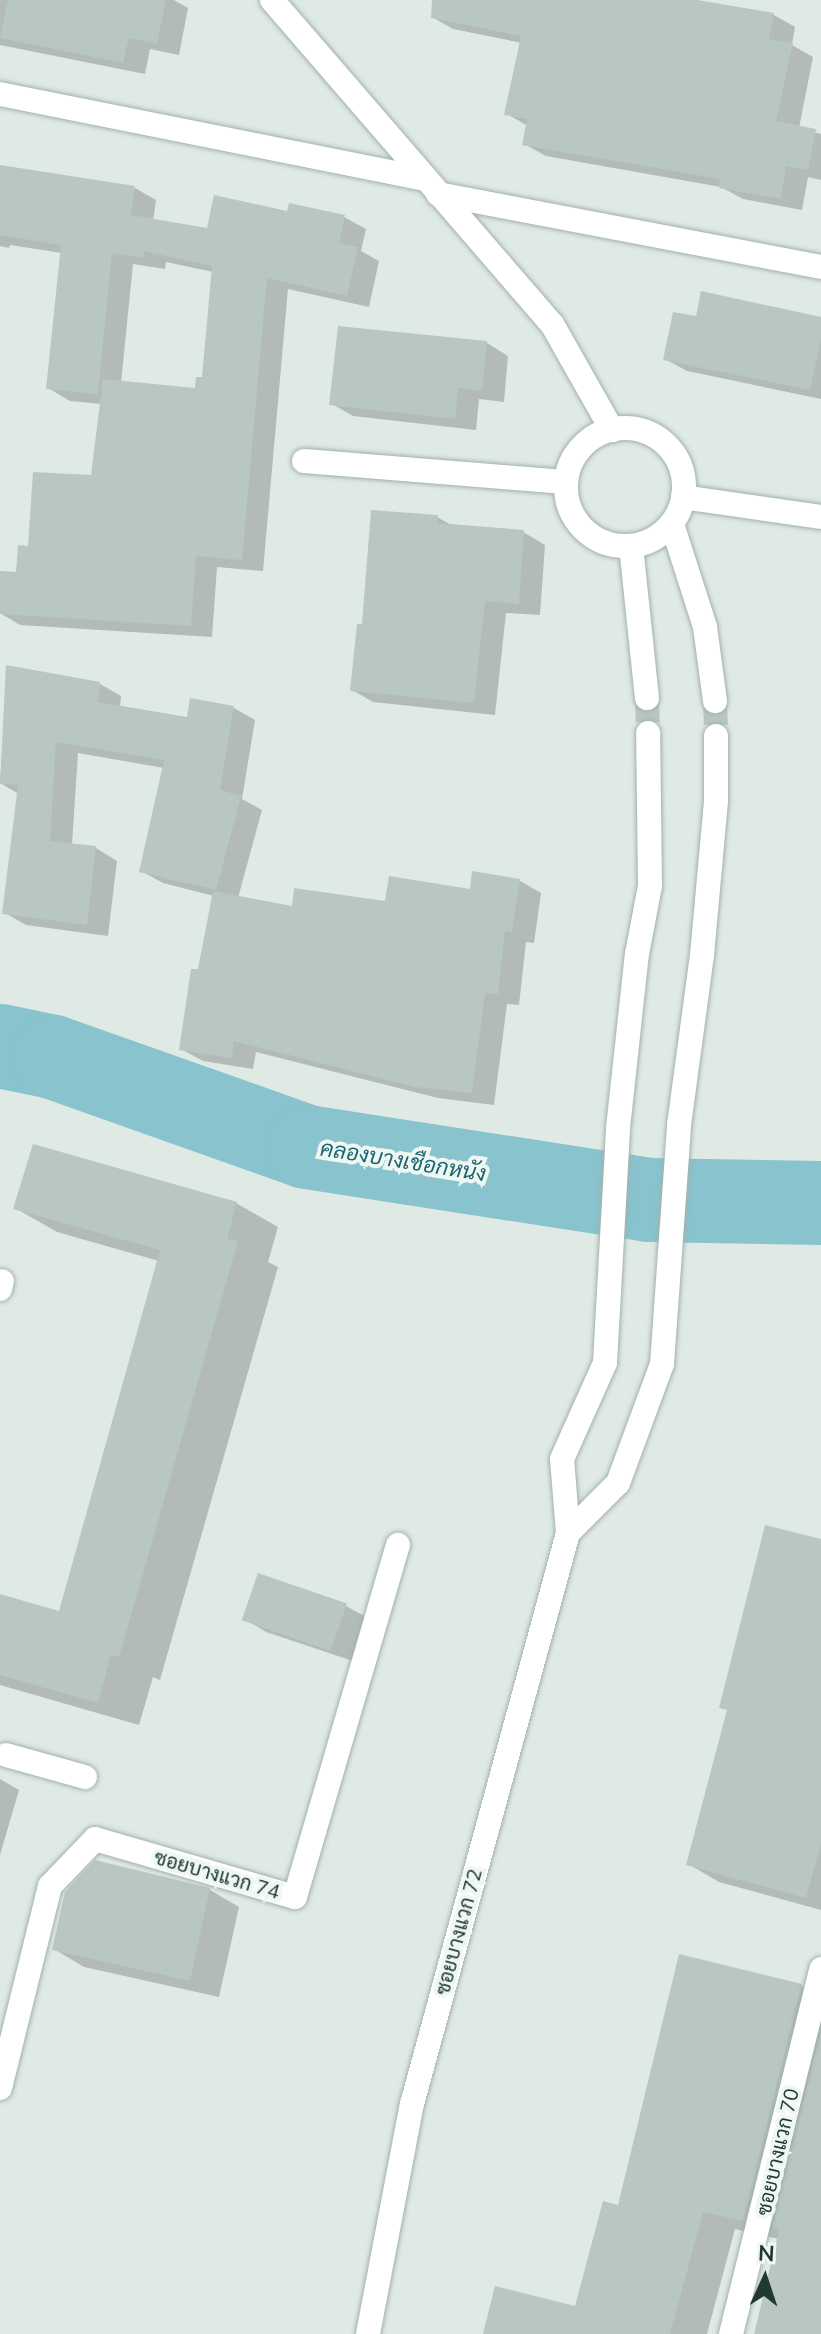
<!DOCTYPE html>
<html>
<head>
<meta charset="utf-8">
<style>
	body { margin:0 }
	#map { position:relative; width:821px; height:2334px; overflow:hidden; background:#dfeae5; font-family:"Nunito Sans",Sarabun,sans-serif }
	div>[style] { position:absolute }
	.shadow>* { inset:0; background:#0003 }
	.river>* { height:84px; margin:-42px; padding:0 42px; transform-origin:42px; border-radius:42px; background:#88c3ce }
	.building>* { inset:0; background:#b8c7c1; transform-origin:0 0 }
	.minor-tunnel>* { height:24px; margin-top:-12px; transform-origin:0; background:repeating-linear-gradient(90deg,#b9c7c1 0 24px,transparent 0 36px) }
	.roads { filter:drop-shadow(0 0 2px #a2b1ac) drop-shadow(0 0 2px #a2b1ac) }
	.minor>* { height:24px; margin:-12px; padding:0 12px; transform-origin:12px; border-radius:12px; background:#fff }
	.minor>.ring { margin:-12px; padding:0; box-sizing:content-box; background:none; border:24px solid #fff; border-radius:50% }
	span { translate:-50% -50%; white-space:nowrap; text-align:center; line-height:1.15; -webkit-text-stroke:8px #eff7f3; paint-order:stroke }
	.street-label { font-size:20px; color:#213933 }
	.water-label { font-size:22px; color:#1d6473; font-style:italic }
	.north { position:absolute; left:725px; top:2238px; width:80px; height:80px; -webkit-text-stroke:6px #eff7f3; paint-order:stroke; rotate:3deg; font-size:22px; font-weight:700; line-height:32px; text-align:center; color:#213933 }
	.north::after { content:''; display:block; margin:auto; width:28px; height:36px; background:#213933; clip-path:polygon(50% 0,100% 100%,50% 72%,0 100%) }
</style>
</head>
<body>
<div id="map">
	<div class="shadow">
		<div style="clip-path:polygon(0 0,174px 0,188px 8px,179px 55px,150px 49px,145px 74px,0 45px)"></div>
		<div style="clip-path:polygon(435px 0,696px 0,774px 15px,795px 27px,792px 45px,813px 57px,799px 128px,821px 134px,821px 180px,808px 177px,802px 210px,743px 199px,721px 187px,546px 156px,524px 144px,528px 126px,507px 114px,522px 43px,453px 29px,432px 17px)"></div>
		<div style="clip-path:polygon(evenodd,0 167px,135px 188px,156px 200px,153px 221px,208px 230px,288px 214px,344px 217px,366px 229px,361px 251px,379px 261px,369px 307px,288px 289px,263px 571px,217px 567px,212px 637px,20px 625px,0 613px,0 590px,18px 574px,30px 548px,93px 478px,102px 404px,70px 401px,48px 388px,62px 253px,10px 245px,9px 248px,0 246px,0 167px,166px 262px,213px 272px,204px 380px,197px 390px,121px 383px,133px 264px,165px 269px,166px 262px)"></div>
		<div style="clip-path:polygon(697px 319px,821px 319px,821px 399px,687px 371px,665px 359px)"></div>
		<div style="clip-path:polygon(487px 343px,508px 356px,504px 402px,479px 399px,476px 430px,353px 416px,332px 404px)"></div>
		<div style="clip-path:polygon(437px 517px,453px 526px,523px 532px,545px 545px,540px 615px,506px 613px,495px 715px,373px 702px,352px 690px,364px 627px)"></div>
		<div style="clip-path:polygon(8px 668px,100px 684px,121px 696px,120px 708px,189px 720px,234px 708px,255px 720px,242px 799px,262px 810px,238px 898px,293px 908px,386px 903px,520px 881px,541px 893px,534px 943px,526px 942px,519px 1005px,507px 1004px,494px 1105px,438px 1098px,256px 1052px,253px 1069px,203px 1061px,181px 1049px,214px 896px,163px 883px,141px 871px,164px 768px,78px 753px,72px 845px,96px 848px,117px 861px,108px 936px,26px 925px,5px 913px,19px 794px,0 783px)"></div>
		<div style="clip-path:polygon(236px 1203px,278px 1227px,268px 1262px,278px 1267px,160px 1680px,153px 1677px,139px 1725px,0 1685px,0 1596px,60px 1613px,159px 1261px,57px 1232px,15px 1208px)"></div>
		<div style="clip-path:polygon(821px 1541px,821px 1910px,719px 1882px,688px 1864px)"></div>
		<div style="clip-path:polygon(346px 1606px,368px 1618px,353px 1661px,266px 1632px,245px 1619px)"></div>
		<div style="clip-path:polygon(0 1779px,19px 1790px,0 1855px)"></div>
		<div style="clip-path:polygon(210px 1890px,239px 1907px,219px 1997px,84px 1967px,54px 1949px)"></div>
		<div style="clip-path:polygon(801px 1986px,821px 1997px,821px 2334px,756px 2334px,779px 2239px,735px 2229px,707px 2334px,485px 2334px,577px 2309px,619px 2208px)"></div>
	</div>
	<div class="river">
		<div style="left:0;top:1046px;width:54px;rotate:11.7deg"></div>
		<div style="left:53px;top:1057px;width:269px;rotate:19.5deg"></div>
		<div style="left:307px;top:1147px;width:345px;rotate:8.8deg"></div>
		<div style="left:648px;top:1200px;width:173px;rotate:1deg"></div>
	</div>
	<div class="building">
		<div style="clip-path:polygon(8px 0,166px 0,157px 44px,129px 38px,123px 63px,0 38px)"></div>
		<div style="clip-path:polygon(432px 0,697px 0,774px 13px,769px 39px,793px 43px,776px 121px,816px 129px,808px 170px,786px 166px,781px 199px,719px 188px,720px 179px,522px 145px,527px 119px,504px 115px,521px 36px,431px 18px)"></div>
		<div style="clip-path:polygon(0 165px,135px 186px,131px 215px,207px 228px,214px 195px,287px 211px,289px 203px,345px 215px,339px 243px,358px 247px,347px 296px,267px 278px,242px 560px,196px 556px,191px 626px,0 614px,0 571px,16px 572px,18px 545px,28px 546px,33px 472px,91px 475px,103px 379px,195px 388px,196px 377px,202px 377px,212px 266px,144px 251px,143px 258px,112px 253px,98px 394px,46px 389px,61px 245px,0 235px)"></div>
		<div style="clip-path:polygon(701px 291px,821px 317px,821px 340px,810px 390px,663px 360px,673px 312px,696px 316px)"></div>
		<div style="clip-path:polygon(338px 326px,487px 341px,482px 391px,458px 388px,455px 419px,329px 405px)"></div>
		<div style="clip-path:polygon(371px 510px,438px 515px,437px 523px,524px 530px,519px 604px,485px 601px,474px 703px,350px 691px,357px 624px,362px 624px)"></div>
		<div style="clip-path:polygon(6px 665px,100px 682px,98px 702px,187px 717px,190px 698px,234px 706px,220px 790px,241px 796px,216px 890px,139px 872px,164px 760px,56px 742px,50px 841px,96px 846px,87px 925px,2px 914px,18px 785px,0 784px)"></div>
		<div style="clip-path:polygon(472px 871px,520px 879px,512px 932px,505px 931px,498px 994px,485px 993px,472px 1093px,415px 1087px,234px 1041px,232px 1058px,179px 1050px,191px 969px,198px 969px,213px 891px,292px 906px,294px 888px,385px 901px,389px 876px,470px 889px)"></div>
		<div style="clip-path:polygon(33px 1144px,237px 1202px,227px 1239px,238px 1241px,119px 1657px,111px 1655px,98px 1703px,0 1675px,0 1594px,59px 1611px,160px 1250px,13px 1209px)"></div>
		<div style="clip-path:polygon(765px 1525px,821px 1539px,821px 1843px,806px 1898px,686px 1865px,727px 1710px,719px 1708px)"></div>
		<div style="left:258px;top:1573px;width:94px;height:50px;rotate:19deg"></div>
		<div style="clip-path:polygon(95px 1860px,210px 1888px,190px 1981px,52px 1950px,65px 1892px)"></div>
		<div style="clip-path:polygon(679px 1954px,802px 1984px,743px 2221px,703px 2212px,670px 2334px,483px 2334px,495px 2286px,575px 2306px,603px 2201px,618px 2205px)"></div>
		<div style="clip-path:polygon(821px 2032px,821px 2334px,754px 2334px,779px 2230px,772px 2228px)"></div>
	</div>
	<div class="minor-tunnel">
		<div style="left:647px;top:698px;width:35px;rotate:88deg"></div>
		<div style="left:715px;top:701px;width:35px;rotate:88deg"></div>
	</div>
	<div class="roads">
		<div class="minor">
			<div style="left:272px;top:0;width:428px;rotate:49.2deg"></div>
			<div style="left:552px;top:324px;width:122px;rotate:60.5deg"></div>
			<div style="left:0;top:94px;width:433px;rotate:11.3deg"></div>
			<div style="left:438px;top:194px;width:390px;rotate:10.8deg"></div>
			<div class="ring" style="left:566px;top:428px;width:94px;height:94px"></div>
			<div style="left:304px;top:461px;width:262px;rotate:4.6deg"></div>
			<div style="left:683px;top:497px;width:139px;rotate:8.2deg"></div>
			<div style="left:672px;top:524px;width:108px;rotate:72.2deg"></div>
			<div style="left:705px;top:627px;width:75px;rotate:82.3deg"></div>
			<div style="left:631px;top:546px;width:153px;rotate:84deg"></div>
			<div style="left:0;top:1289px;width:8px;rotate:-76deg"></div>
			<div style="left:568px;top:1533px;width:71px;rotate:-45deg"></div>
			<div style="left:618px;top:1483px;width:127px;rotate:-69.7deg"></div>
			<div style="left:662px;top:1364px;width:240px;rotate:-85.9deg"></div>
			<div style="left:679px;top:1125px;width:172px;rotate:-82.3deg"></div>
			<div style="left:702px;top:955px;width:155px;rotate:-84.8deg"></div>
			<div style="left:716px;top:801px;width:65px;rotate:-90deg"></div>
			<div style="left:6px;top:1755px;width:82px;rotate:15.6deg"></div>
			<div style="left:0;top:2088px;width:208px;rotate:-76.1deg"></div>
			<div style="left:50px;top:1886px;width:65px;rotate:-46.2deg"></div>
			<div style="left:95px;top:1839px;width:208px;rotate:16.2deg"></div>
			<div style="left:295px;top:1897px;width:367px;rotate:-73.7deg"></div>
			<div style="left:368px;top:2334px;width:234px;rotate:-79.2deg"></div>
			<div style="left:412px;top:2104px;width:592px;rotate:-74.72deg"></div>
			<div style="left:568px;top:1533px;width:74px;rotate:-94.6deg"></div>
			<div style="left:562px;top:1459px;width:105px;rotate:-65.9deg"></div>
			<div style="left:605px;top:1363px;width:235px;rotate:-86.8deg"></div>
			<div style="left:618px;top:1128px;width:175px;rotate:-83.8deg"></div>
			<div style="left:637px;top:954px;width:69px;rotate:-79.2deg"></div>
			<div style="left:650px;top:886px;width:153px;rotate:-90.7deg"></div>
			<div style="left:731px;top:2334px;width:376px;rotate:-76.1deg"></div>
		</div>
	</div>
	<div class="street-label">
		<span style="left:217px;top:1875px;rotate:16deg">ซอยบางแวก 74</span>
		<span style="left:459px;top:1932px;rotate:-75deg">ซอยบางแวก 72</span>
		<span style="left:778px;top:2152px;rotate:-77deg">ซอยบางแวก 70</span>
	</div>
	<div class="water-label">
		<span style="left:403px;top:1162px;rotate:9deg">คลองบางเชือกหนัง</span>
	</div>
	<div class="north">N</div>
</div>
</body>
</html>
